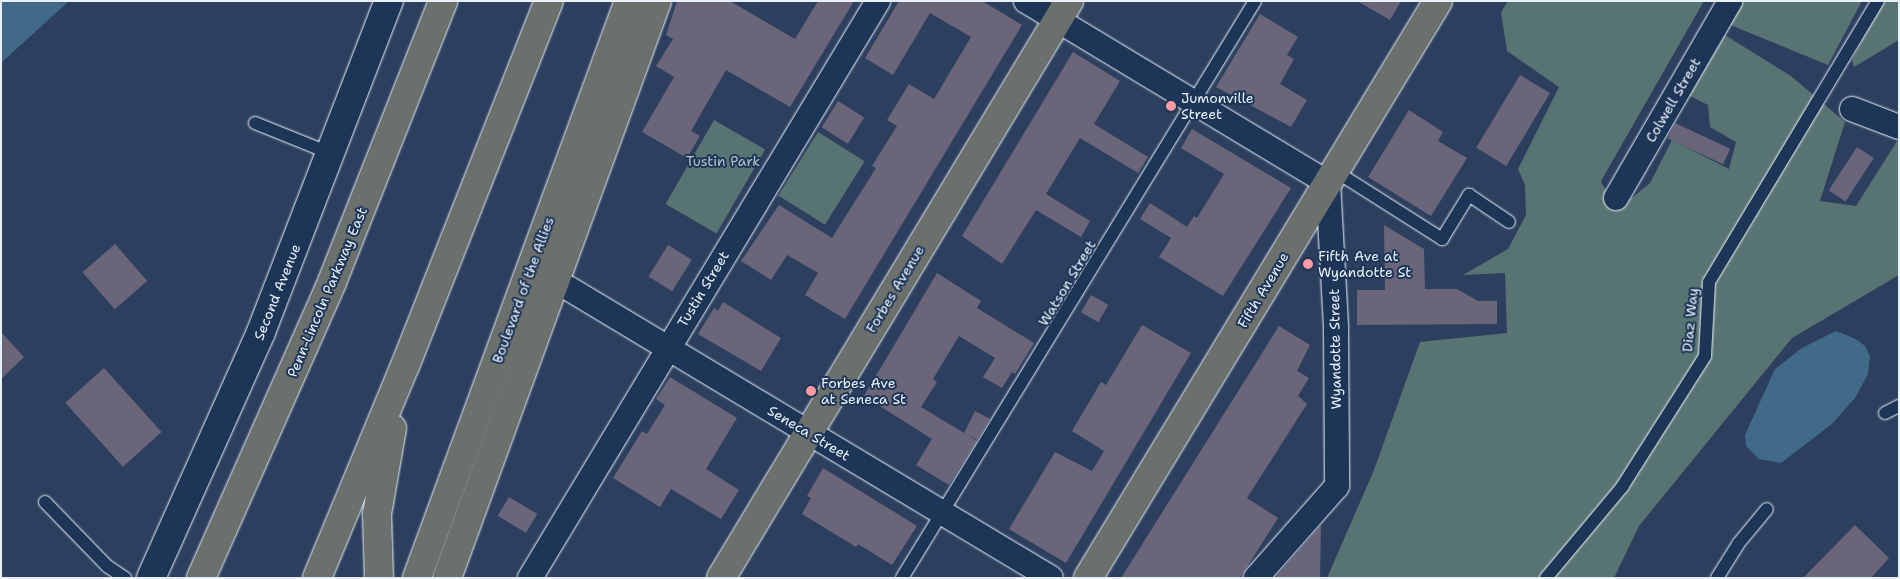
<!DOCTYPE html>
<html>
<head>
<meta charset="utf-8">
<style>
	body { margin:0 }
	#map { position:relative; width:1900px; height:579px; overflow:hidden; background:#2d3f5e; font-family:"Shantell Sans",sans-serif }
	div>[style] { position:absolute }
	.green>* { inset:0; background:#577472; transform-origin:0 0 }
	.water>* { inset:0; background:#416988 }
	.building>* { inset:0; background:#6b657a; transform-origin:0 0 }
	.roads { filter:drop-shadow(0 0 1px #e8f1f8) drop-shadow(0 0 1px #e8f1f8) }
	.service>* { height:12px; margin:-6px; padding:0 6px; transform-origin:6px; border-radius:6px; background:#1d3557 }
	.minor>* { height:24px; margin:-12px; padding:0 12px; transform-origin:12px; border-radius:12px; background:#1d3557 }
	.secondary>* { height:28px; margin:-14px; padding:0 14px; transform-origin:14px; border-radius:14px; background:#1d3557 }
	.primary>* { height:28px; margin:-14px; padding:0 14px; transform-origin:14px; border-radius:14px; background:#6b706d }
	.trunk>* { height:28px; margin:-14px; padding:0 14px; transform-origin:14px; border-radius:14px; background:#6b706d }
	.motorway>* { height:28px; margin:-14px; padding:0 14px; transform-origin:14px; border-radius:14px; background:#6b706d }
	.dots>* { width:14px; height:14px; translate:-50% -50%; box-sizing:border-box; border:2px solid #1d3557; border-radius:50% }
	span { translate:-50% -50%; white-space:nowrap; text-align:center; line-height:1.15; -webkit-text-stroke:4px #1d3557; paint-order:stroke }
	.poi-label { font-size:14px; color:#e8f1f8 }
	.left { translate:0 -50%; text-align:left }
	.street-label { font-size:14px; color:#e8f1f8 }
	.park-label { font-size:14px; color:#b5c5c9 }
	.frame { position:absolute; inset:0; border:2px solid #e8f1f8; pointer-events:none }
</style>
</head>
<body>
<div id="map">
	<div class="green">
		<div style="clip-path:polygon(1508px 1px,1704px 1px,1601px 181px,1616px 211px,1650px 183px,1672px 140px,1729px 169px,1736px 142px,1710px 127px,1708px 105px,1686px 94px,1725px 35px,1791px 76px,1845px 122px,1820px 201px,1856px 206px,1899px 138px,1899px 275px,1792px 338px,1639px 526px,1614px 578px,1327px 578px,1374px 470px,1420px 342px,1507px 333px,1505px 273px,1463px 275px,1508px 249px,1526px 215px,1525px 185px,1518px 169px,1559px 87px,1507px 51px,1501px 12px)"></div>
		<div style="clip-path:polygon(1741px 1px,1862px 1px,1828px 65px,1728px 24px)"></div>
		<div style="clip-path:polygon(1882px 1px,1899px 1px,1899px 40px,1854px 67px,1852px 60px)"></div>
		<div style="left:714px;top:120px;width:59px;height:97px;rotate:30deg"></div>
		<div style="left:818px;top:132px;width:55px;height:75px;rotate:32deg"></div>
	</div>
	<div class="water">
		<div style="clip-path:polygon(1px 1px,69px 1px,1px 63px)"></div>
		<div style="clip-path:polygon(1836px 331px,1856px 339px,1865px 346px,1870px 356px,1868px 374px,1855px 398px,1832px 424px,1781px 463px,1759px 459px,1746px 446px,1745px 435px,1775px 369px,1802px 348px)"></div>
	</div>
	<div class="building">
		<div style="clip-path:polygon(677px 1px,730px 1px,795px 39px,818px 1px,854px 1px,790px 107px,726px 70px,691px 131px,700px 136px,687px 158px,642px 132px,674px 77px,656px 66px,673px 39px,666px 35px)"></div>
		<div style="clip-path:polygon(899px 1px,982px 1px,1022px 25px,845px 319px,805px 295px,818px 273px,787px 255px,771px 280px,741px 261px,779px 205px,832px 238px,876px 168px,872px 166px,897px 126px,887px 120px,909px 84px,934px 99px,971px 37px,930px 13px,893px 75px,865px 58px)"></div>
		<div style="clip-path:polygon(1357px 1px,1401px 1px,1390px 20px)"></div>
		<div style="clip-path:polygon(1260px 14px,1298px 37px,1287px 55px,1294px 59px,1280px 84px,1307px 100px,1291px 127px,1216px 87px)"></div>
		<div style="clip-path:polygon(1073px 52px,1120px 81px,1094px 124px,1148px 157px,1138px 173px,1080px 138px,1046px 194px,1090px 221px,1081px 237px,1036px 210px,1002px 264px,962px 236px)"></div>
		<div style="left:1520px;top:75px;width:35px;height:85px;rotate:31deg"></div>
		<div style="left:838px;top:101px;width:31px;height:31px;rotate:32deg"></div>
		<div style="clip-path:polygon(1409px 110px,1443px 132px,1438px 141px,1467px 158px,1431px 216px,1368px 177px)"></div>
		<div style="left:1675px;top:123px;width:61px;height:17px;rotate:25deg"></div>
		<div style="clip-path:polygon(1192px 129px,1291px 188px,1223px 296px,1159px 257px,1171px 238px,1140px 219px,1150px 203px,1187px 227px,1194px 216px,1197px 218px,1224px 174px,1181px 148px)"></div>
		<div style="left:1857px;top:147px;width:20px;height:52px;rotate:33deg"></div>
		<div style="clip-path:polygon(1384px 225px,1424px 249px,1425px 289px,1457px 289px,1478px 301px,1497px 301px,1497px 324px,1357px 325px,1357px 290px,1385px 290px)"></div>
		<div style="left:115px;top:244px;width:49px;height:43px;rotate:49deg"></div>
		<div style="left:668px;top:245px;width:28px;height:37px;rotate:32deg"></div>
		<div style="clip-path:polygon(937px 273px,981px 301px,977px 308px,1034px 343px,1015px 374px,1012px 372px,1002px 388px,983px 377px,995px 358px,959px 336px,933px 379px,937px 382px,921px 407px,964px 433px,975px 411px,990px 419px,977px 440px,966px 434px,977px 441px,949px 485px,916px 465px,932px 439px,864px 396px)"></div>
		<div style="left:1091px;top:295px;width:20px;height:20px;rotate:30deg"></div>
		<div style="clip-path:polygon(723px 302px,781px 338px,761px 371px,698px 334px,714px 308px,718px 311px)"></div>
		<div style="clip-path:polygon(1142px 325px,1191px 353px,1066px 563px,1009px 529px,1055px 452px,1092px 471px,1104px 451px,1072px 431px,1101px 382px,1106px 385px)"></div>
		<div style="clip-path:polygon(1279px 326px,1310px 345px,1297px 371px,1309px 378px,1298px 396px,1307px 404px,1247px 498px,1278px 518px,1240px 578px,1121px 578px)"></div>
		<div style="clip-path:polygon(1px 332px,24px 357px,1px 379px)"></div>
		<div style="left:104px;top:368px;width:86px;height:52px;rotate:48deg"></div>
		<div style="clip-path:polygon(670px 377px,737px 418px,706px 469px,739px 490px,721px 519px,671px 489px,660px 507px,613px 478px,642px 431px,647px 434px,665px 405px,656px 399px)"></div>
		<div style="clip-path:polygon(823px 468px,917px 526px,892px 565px,858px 544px,856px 547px,802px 514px,811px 498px,807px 496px)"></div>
		<div style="left:509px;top:497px;width:33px;height:22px;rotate:31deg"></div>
		<div style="clip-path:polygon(1321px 525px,1320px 578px,1275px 578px,1280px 572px)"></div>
		<div style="clip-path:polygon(1855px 525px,1889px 558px,1871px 578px,1803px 578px)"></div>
	</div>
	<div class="roads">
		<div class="service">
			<div style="left:255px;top:123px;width:83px;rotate:21.9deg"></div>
			<div style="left:1335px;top:171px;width:127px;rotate:32.4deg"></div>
			<div style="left:1442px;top:239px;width:52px;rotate:-58.5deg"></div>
			<div style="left:1469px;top:195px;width:48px;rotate:34deg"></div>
			<div style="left:1885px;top:413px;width:16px;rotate:-27deg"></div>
			<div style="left:45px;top:502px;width:89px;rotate:45.9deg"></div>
			<div style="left:107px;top:566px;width:22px;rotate:34deg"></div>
			<div style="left:902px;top:578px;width:676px;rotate:-58.54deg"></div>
			<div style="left:1546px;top:578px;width:119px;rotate:-50.1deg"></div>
			<div style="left:1622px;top:487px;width:155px;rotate:-57.6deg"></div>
			<div style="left:1705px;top:356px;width:74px;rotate:-86.9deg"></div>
			<div style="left:1709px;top:282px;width:328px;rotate:-59deg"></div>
			<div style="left:1717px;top:578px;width:40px;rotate:-58deg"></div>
			<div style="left:1738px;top:544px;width:45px;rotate:-50.4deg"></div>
		</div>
		<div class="minor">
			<div style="left:1026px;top:1px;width:353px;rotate:31.1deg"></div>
			<div style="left:1328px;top:183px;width:144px;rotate:86.8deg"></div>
			<div style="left:1336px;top:327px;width:159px;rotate:89.6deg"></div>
			<div style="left:1337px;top:486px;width:123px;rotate:131.4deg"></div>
			<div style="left:1852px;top:109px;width:50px;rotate:21deg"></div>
			<div style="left:1616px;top:198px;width:228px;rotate:-59.9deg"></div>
			<div style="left:568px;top:288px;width:563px;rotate:30.98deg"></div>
			<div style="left:530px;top:578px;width:674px;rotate:-58.9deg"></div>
		</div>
		<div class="secondary">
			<div style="left:151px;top:578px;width:269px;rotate:-65.9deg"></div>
			<div style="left:261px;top:332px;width:355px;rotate:-68.9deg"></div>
		</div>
		<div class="primary">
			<div style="left:721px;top:578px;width:674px;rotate:-58.9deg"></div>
			<div style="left:1088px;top:578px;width:675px;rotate:-58.76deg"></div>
		</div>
		<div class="trunk">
			<div style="left:417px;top:578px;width:615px;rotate:-69.83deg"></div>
			<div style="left:447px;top:578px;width:614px;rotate:-70deg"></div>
		</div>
		<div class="motorway">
			<div style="left:201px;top:578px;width:324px;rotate:-66.1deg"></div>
			<div style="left:332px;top:282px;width:302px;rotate:-68.4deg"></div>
			<div style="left:317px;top:578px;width:230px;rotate:-67.5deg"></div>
			<div style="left:405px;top:366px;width:392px;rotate:-68.5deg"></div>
			<div style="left:379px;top:578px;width:64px;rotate:-91.8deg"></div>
			<div style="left:377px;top:514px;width:87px;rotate:-80.1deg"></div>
		</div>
	</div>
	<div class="dots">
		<div style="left:1171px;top:106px;background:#ff9aa2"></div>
		<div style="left:1308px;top:264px;background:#ff9aa2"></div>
		<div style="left:811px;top:391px;background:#ff9aa2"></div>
	</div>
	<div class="poi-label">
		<span class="left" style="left:1181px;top:106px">Jumonville<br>Street</span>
		<span class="left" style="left:1318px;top:264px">Fifth Ave at<br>Wyandotte St</span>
		<span class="left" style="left:821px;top:391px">Forbes Ave<br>at Seneca St</span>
	</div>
	<div class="street-label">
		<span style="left:1673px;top:100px;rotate:-60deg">Colwell Street</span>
		<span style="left:1067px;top:283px;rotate:-59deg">Watson Street</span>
		<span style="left:703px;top:289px;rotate:-59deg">Tustin Street</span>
		<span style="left:895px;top:289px;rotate:-59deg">Forbes Avenue</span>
		<span style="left:523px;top:290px;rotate:-70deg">Boulevard of the Allies</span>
		<span style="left:1263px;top:290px;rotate:-59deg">Fifth Avenue</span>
		<span style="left:277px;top:292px;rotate:-68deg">Second Avenue</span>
		<span style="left:327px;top:292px;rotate:-67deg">Penn-Lincoln Parkway East</span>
		<span style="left:1690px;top:320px;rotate:-85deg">Diaz Way</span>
		<span style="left:1335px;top:349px;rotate:-91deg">Wyandotte Street</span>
		<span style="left:809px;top:433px;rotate:31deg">Seneca Street</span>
	</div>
	<div class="park-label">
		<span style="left:723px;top:161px">Tustin Park</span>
	</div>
	<div class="frame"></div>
</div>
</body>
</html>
